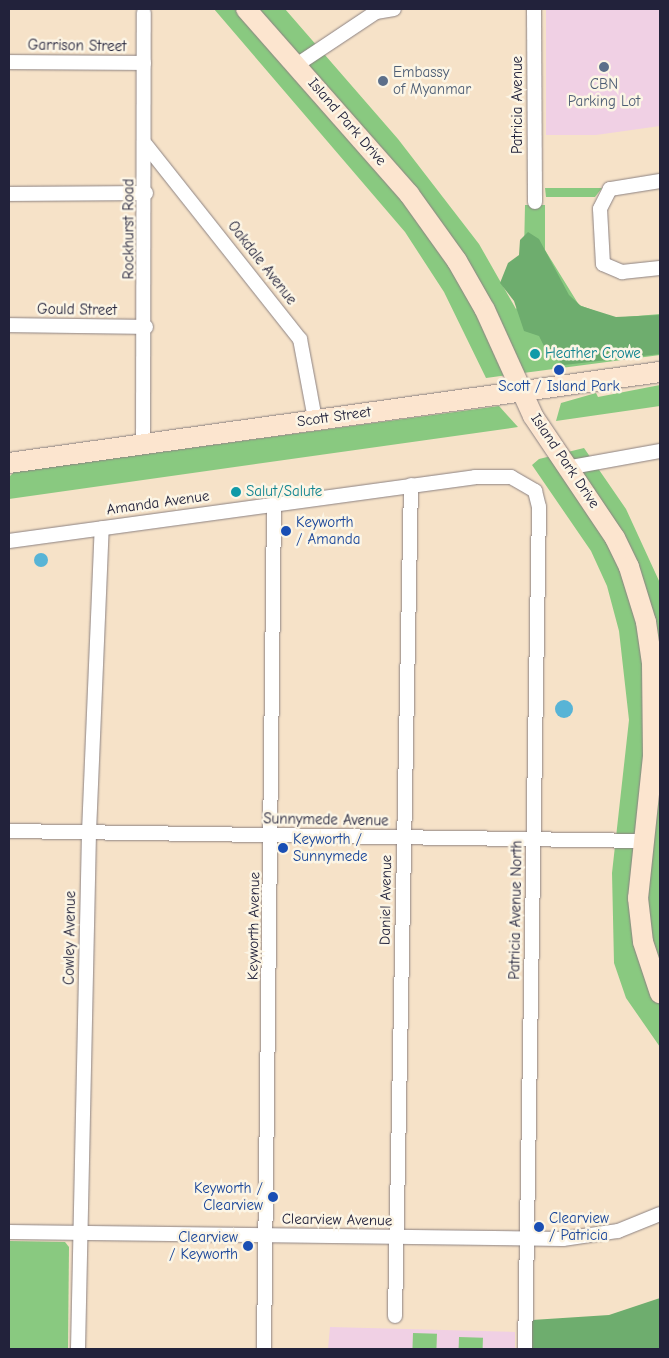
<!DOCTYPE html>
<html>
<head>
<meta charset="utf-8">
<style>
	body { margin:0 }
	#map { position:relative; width:669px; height:1358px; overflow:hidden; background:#f6e2c8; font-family:"Comic Neue",sans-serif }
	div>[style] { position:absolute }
	.built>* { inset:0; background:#f0d0e4 }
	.green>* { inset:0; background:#89c980; transform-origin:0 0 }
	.forest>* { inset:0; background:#6ead6e }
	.water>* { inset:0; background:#58b4d6 }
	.round { border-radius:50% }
	.roads { filter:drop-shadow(0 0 1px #8c8282) drop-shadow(0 0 1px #8c8282) }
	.minor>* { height:14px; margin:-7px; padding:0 7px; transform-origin:7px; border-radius:7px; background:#fff }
	.secondary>* { height:20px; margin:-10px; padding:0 10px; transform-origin:10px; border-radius:10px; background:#fce5cf }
	.dots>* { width:14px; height:14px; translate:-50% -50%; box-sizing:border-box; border:2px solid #fcf5e5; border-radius:50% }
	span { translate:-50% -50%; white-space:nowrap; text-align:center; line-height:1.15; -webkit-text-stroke:5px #fcf5e5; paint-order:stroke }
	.street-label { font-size:15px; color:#22223b }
	.service-label { font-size:15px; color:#4e5e75 }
	.left { translate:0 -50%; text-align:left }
	.culture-label { font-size:15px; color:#0d838f }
	.transit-label { font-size:15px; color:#164399 }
	.right { translate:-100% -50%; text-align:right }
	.frame { position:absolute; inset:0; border:10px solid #22223b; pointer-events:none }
</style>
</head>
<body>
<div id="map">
	<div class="built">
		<div style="clip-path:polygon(546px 9px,660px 9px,660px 126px,596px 135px,546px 135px)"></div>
		<div style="clip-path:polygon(330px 1327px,515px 1332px,515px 1349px,328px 1349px)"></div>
	</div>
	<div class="green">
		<div style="clip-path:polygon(214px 9px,285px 9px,398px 139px,479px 244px,516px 309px,523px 299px,525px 205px,545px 205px,545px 250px,579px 305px,614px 318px,660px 314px,660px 355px,486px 378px,444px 292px,405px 232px)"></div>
		<div style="clip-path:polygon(545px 188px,602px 188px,595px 197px,546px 197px)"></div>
		<div style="clip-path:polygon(660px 385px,660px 406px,556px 421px,561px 403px,596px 393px,598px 397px)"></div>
		<div style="clip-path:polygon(499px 406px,518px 427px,9px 499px,9px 477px,14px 472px)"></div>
		<div style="clip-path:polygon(584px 448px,626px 509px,660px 583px,660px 1047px,626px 998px,614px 963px,612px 873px,629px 720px,619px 631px,607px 586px,591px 551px,532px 465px,539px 459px)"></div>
		<div style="clip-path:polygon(9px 1241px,65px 1242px,69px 1247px,68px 1349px,9px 1349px)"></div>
		<div style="left:413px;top:1333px;width:24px;height:16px;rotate:2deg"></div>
		<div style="left:459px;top:1337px;width:24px;height:12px;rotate:2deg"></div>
	</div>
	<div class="forest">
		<div style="clip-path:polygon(528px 232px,539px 239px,569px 295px,581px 306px,616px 317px,660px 315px,660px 354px,564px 365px,546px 350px,539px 336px,524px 331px,514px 301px,500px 283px,508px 263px,519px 255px,520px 240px)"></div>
		<div style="clip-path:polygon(660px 1298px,660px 1349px,531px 1349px,532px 1320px,609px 1315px)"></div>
	</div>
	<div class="water">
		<div class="round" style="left:34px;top:553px;width:14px;height:14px"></div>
		<div class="round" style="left:555px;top:700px;width:18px;height:18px"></div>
	</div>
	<div class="roads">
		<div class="minor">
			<div style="left:534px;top:9px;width:193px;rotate:89.7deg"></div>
			<div style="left:9px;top:62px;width:135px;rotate:0.4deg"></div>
			<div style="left:298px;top:64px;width:94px;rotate:-33.7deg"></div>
			<div style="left:376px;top:12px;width:18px;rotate:-9deg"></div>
			<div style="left:146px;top:145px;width:248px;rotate:51.6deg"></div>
			<div style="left:300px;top:339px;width:81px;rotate:79.4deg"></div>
			<div style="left:660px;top:181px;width:51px;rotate:170.9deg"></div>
			<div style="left:610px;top:189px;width:22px;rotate:117deg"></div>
			<div style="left:600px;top:209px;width:55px;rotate:86.9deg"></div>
			<div style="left:603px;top:264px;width:21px;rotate:23deg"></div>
			<div style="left:622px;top:272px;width:38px;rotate:-6deg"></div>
			<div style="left:9px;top:194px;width:137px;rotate:-0.4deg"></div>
			<div style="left:9px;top:325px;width:137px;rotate:0.8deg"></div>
			<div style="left:143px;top:445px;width:432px;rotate:-89.9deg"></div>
			<div style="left:566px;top:468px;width:96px;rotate:-10.3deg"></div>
			<div style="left:9px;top:541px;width:470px;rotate:-7.8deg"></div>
			<div style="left:475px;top:477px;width:36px"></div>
			<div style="left:511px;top:477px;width:28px;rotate:30deg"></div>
			<div style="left:535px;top:491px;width:16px;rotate:76deg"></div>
			<div style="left:539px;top:507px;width:842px;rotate:90.95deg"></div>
			<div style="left:9px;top:831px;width:634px;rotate:0.9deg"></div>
			<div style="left:9px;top:1232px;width:554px;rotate:0.72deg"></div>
			<div style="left:563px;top:1239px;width:56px;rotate:-8.3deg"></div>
			<div style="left:618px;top:1231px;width:45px;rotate:-22deg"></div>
			<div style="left:395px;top:1316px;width:831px;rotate:-88.9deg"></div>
			<div style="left:78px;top:1349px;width:517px;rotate:-88.78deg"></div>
			<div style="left:89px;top:832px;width:304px;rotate:-87.6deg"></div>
			<div style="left:264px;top:1349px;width:845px;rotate:-89.32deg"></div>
		</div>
		<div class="secondary">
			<div style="left:246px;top:9px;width:247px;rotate:48.6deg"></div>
			<div style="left:409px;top:194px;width:82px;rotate:54.4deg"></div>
			<div style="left:457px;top:261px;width:56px;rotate:60.3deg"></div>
			<div style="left:485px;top:310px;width:116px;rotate:65.6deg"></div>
			<div style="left:533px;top:416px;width:147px;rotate:56.1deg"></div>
			<div style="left:615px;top:538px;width:32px;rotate:64deg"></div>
			<div style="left:629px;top:567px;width:58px;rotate:72.8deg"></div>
			<div style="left:646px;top:622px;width:41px;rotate:81.7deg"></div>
			<div style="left:652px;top:663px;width:93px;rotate:89.4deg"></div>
			<div style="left:653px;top:756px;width:143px;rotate:96deg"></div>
			<div style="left:638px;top:898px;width:44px;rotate:83.5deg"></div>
			<div style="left:643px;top:942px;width:54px;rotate:71.6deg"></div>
			<div style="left:9px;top:463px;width:657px;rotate:-7.96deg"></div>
		</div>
	</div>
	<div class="dots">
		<div style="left:604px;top:67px;background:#5c6f8a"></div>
		<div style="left:383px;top:81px;background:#5c6f8a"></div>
		<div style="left:535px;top:354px;background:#0f9aa8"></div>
		<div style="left:559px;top:370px;background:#1a4fb4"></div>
		<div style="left:236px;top:492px;background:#0f9aa8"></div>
		<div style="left:286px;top:531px;background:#1a4fb4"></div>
		<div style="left:283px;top:848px;background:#1a4fb4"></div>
		<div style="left:273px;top:1197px;background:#1a4fb4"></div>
		<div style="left:539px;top:1227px;background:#1a4fb4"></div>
		<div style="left:248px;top:1246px;background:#1a4fb4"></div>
	</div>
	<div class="street-label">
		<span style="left:77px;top:46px;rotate:1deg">Garrison Street</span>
		<span style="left:518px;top:105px;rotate:-90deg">Patricia Avenue</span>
		<span style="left:347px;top:122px;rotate:49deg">Island Park Drive</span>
		<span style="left:129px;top:229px;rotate:-90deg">Rockhurst Road</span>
		<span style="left:262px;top:263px;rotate:52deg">Oakdale Avenue</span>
		<span style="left:77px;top:310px;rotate:1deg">Gould Street</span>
		<span style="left:334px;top:417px;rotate:-8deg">Scott Street</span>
		<span style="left:565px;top:461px;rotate:56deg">Island Park Drive</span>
		<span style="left:158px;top:503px;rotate:-8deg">Amanda Avenue</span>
		<span style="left:326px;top:820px;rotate:1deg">Sunnymede Avenue</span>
		<span style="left:386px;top:900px;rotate:-89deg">Daniel Avenue</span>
		<span style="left:516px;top:910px;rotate:-89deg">Patricia Avenue North</span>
		<span style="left:254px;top:926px;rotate:-89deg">Keyworth Avenue</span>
		<span style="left:70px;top:938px;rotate:-89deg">Cowley Avenue</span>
		<span style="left:337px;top:1220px;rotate:1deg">Clearview Avenue</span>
	</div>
	<div class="service-label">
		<span class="left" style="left:393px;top:81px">Embassy<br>of Myanmar</span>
		<span style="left:604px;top:93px">CBN<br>Parking Lot</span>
	</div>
	<div class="culture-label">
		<span class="left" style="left:545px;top:354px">Heather Crowe</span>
		<span class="left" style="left:246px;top:492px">Salut/Salute</span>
	</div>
	<div class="transit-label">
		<span style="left:559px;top:387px">Scott / Island Park</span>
		<span class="left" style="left:296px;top:531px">Keyworth<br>/ Amanda</span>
		<span class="left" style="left:293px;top:848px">Keyworth /<br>Sunnymede</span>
		<span class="right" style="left:263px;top:1197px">Keyworth /<br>Clearview</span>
		<span class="left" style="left:549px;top:1227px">Clearview<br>/ Patricia</span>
		<span class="right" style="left:238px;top:1246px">Clearview<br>/ Keyworth</span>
	</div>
	<div class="frame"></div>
</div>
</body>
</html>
